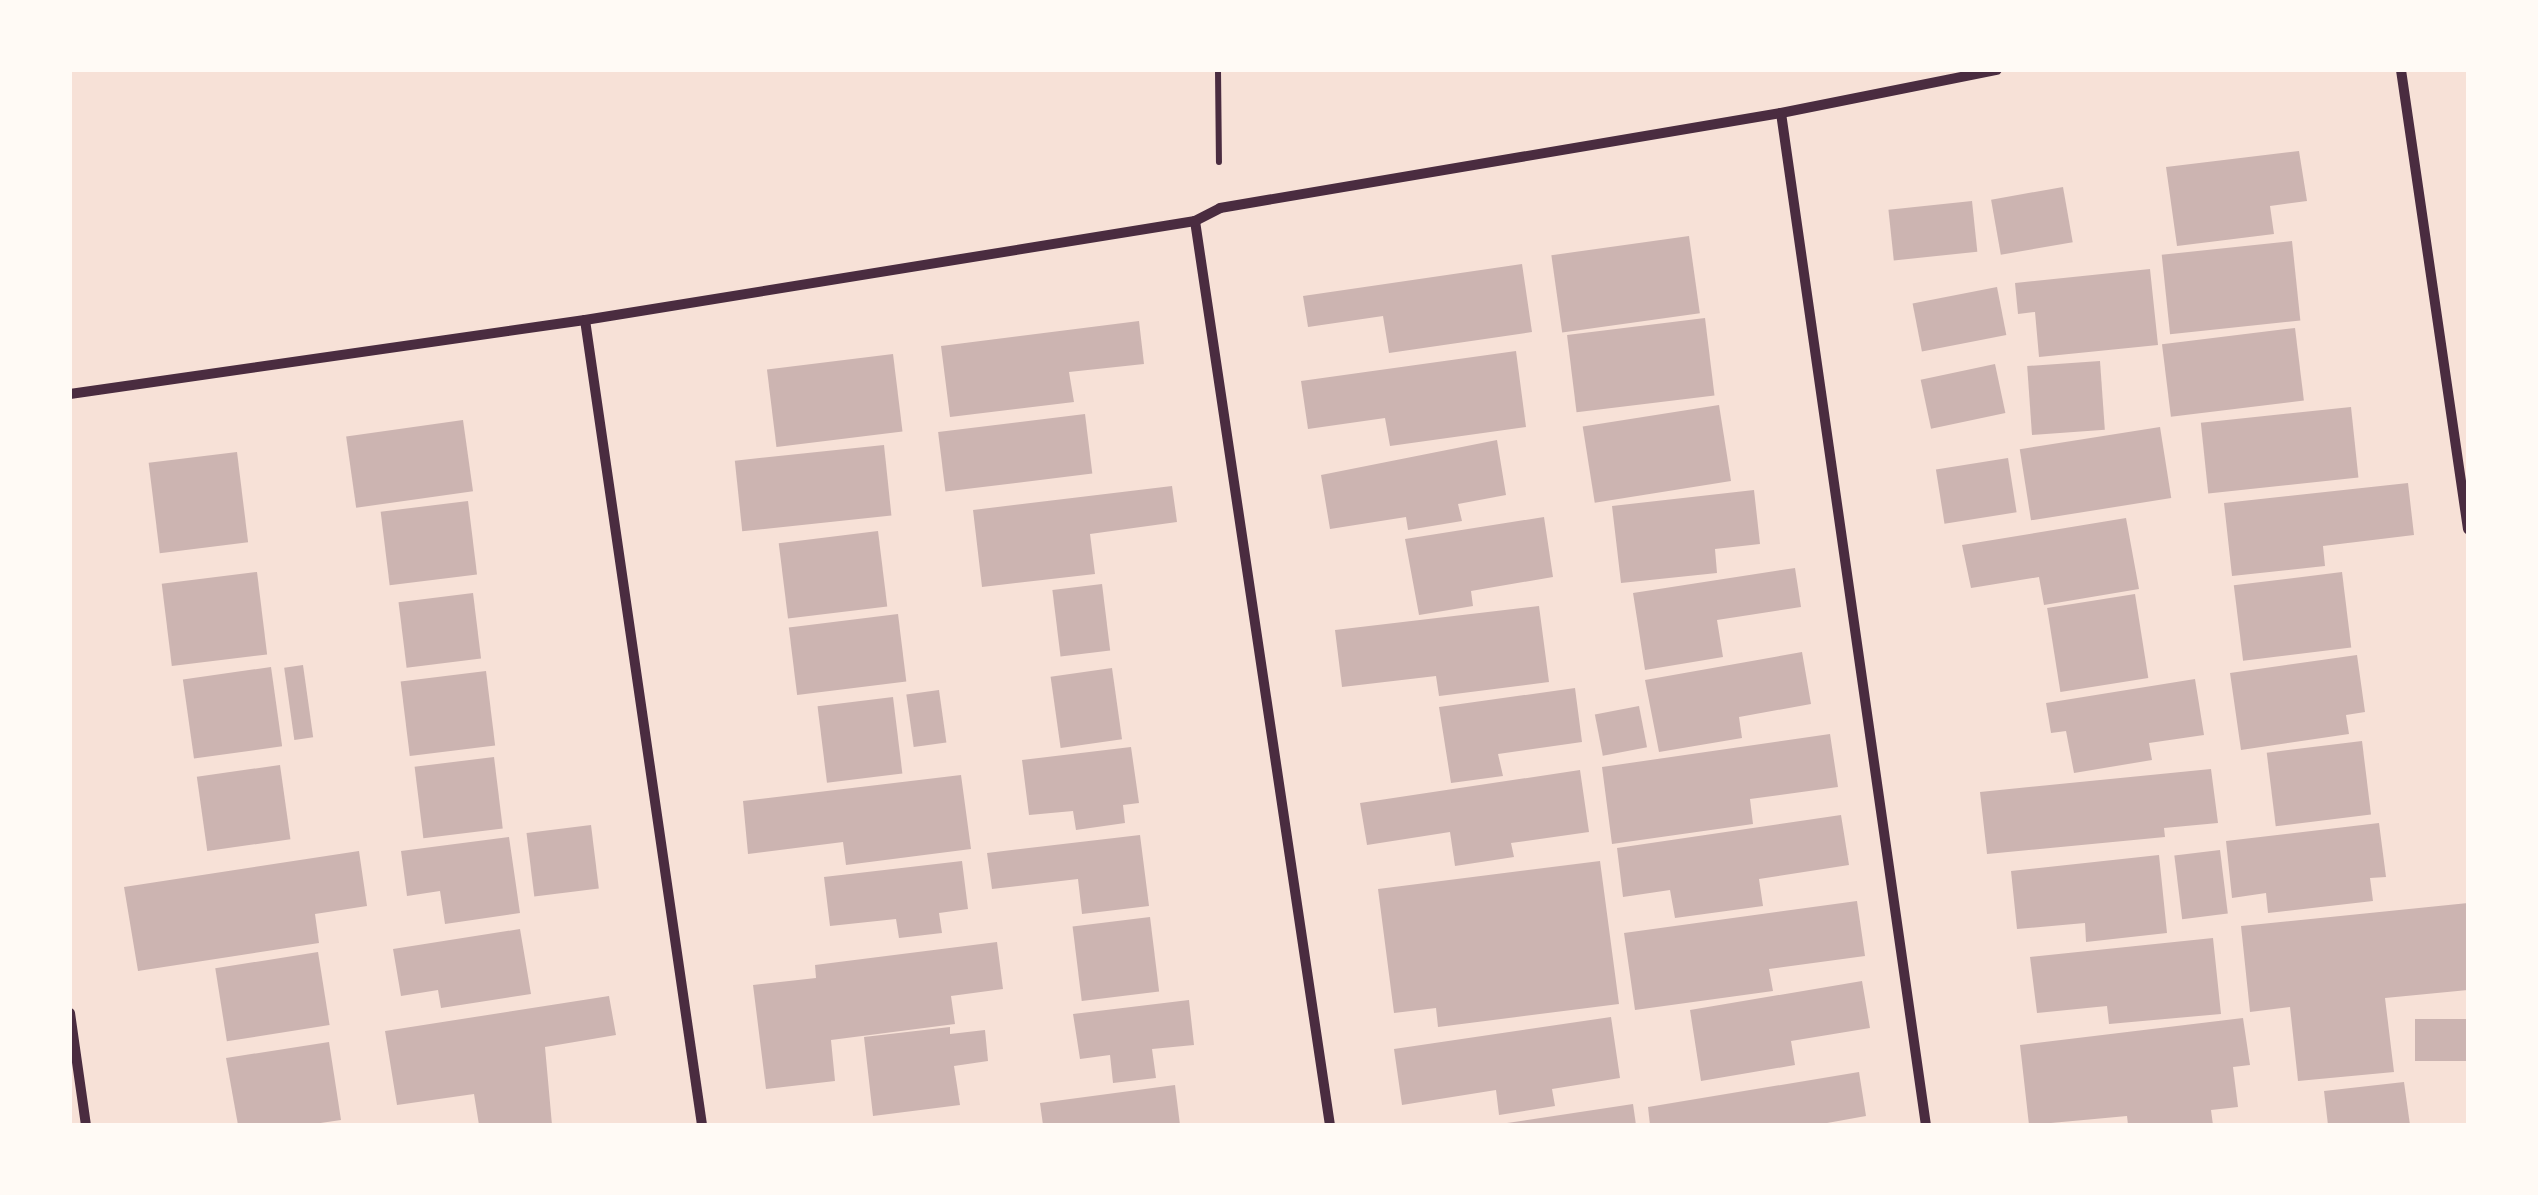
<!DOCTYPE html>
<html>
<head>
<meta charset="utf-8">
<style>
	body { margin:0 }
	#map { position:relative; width:2538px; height:1195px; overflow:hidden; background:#f7e1d7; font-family:Commissioner,sans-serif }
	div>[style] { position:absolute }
	.building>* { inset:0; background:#ccb4b1; transform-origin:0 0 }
	.path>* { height:6px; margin:-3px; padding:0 3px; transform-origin:3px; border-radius:3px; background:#4a2c40 }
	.minor>* { height:10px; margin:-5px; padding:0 5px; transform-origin:5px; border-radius:5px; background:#4a2c40 }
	span { translate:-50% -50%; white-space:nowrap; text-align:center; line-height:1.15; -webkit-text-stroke:8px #fffaf5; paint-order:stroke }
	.frame { position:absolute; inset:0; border:72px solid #fffaf5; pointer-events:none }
</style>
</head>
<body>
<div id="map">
	<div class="building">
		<div style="clip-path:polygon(2299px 151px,2307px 201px,2270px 206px,2274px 234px,2177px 246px,2166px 167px)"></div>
		<div style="left:2063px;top:187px;width:56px;height:73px;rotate:80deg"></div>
		<div style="left:1972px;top:201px;width:51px;height:84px;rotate:84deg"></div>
		<div style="left:1689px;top:236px;width:78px;height:139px;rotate:82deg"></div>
		<div style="left:2292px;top:241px;width:80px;height:131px;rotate:84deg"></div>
		<div style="clip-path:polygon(1522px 264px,1532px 332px,1389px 353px,1383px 316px,1308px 327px,1303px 296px)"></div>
		<div style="clip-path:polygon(2150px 269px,2158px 345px,2039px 357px,2035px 312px,2018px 314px,2015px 283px)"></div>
		<div style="left:1997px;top:287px;width:49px;height:86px;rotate:79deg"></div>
		<div style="left:1705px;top:318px;width:78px;height:139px;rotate:83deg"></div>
		<div style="clip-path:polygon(1139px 321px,1144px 364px,1069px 372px,1074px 402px,950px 417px,941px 346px)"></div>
		<div style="left:2295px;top:328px;width:73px;height:134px;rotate:83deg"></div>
		<div style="clip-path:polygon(1516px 351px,1526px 427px,1390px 446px,1385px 418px,1308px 429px,1301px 381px)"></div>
		<div style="left:893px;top:354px;width:78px;height:127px;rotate:83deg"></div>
		<div style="left:2100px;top:361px;width:69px;height:73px;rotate:86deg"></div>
		<div style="left:1995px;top:364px;width:50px;height:76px;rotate:78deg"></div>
		<div style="left:1719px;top:405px;width:77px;height:138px;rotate:81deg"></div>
		<div style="left:2351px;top:407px;width:71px;height:151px;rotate:84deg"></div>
		<div style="left:1085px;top:414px;width:60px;height:148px;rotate:83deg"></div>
		<div style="left:463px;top:420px;width:72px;height:118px;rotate:82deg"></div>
		<div style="left:2160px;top:427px;width:72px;height:142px;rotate:81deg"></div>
		<div style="clip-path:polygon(1497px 440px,1506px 495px,1458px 504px,1462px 521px,1408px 530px,1406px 517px,1330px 529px,1321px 475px)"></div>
		<div style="left:884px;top:445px;width:71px;height:150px;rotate:84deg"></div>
		<div style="left:237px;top:452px;width:91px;height:89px;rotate:83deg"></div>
		<div style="left:2008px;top:458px;width:55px;height:73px;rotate:81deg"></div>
		<div style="clip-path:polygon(2408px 483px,2414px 535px,2323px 546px,2325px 566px,2232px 576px,2224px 503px)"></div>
		<div style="clip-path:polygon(1172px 486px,1177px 522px,1090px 534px,1095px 574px,982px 587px,973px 510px)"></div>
		<div style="clip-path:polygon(1754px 490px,1760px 544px,1715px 549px,1717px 573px,1621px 583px,1612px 506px)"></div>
		<div style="left:468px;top:501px;width:74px;height:88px;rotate:83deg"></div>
		<div style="clip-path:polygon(1544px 517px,1553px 577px,1471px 591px,1473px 606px,1419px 615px,1405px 539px)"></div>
		<div style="clip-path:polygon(2126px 518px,2139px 589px,2044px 605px,2039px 577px,1971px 588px,1962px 545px)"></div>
		<div style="left:878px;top:531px;width:76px;height:100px;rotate:83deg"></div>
		<div style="clip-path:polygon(1795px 568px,1801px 607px,1717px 620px,1723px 657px,1645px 670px,1633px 593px)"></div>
		<div style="left:257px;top:572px;width:83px;height:96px;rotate:83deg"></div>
		<div style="left:2342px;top:572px;width:76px;height:109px;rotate:83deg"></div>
		<div style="left:1102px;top:584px;width:67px;height:50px;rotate:83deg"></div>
		<div style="left:473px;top:593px;width:66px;height:75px;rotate:83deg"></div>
		<div style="left:2135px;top:594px;width:85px;height:89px;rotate:81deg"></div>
		<div style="clip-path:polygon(1539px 606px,1549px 682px,1439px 696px,1436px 676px,1342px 687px,1335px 630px)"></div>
		<div style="left:898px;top:614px;width:68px;height:110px;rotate:83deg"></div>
		<div style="clip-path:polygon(1802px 652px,1811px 704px,1739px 717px,1742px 738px,1659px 752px,1645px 680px)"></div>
		<div style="clip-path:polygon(2357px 655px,2365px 712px,2346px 715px,2349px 734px,2241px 750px,2230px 673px)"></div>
		<div style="left:303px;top:665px;width:73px;height:19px;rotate:82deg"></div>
		<div style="left:271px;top:667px;width:80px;height:89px;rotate:82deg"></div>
		<div style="left:1112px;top:668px;width:72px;height:62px;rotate:82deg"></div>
		<div style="left:486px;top:671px;width:75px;height:86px;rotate:83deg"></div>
		<div style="clip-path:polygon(2195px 679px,2204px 735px,2149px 743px,2152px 760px,2074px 773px,2066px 731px,2051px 733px,2046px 703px)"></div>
		<div style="clip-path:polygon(1575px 688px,1582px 742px,1498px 754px,1503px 776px,1451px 783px,1439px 707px)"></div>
		<div style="left:939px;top:690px;width:53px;height:33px;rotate:82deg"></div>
		<div style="left:893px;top:697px;width:77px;height:76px;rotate:83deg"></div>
		<div style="left:1639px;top:706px;width:42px;height:45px;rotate:79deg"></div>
		<div style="clip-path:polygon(1830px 734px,1838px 787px,1750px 799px,1753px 824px,1612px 844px,1602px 767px)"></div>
		<div style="left:2362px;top:741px;width:74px;height:96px;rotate:83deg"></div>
		<div style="clip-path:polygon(1131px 747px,1139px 803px,1123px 805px,1125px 823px,1076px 830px,1073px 811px,1029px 815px,1022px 760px)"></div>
		<div style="left:494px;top:757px;width:72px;height:80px;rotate:83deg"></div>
		<div style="left:280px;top:765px;width:75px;height:84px;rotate:82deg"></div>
		<div style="clip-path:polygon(2211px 769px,2218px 823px,2164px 828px,2165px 837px,1987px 854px,1980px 792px)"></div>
		<div style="clip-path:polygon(1580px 770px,1589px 832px,1511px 843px,1514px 857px,1455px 866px,1450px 832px,1367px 845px,1360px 803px)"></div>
		<div style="clip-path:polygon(961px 775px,971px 849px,846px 865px,843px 842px,748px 854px,743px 801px)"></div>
		<div style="clip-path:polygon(1841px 815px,1849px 865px,1759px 879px,1763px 906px,1675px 918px,1670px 890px,1623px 897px,1617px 848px)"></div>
		<div style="clip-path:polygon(2379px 823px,2386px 877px,2370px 878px,2373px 901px,2268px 913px,2266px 893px,2232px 898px,2226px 841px)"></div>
		<div style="left:591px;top:825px;width:64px;height:65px;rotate:83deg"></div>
		<div style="clip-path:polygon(1140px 835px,1149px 906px,1082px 914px,1078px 879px,992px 889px,987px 853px)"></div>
		<div style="clip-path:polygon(509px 837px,520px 913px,445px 924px,440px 891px,407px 896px,401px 851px)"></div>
		<div style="left:2220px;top:850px;width:64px;height:46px;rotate:83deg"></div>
		<div style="clip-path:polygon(359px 851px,367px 906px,315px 914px,319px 943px,138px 971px,124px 887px)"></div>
		<div style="clip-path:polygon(2159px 855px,2167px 933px,2086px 942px,2085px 923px,2017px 929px,2011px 871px)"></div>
		<div style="clip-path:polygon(962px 861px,968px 909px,939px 913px,942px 933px,899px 938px,896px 919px,830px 926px,824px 877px)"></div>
		<div style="clip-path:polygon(1600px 861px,1619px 1004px,1438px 1027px,1436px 1008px,1394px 1013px,1378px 889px)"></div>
		<div style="clip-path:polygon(1857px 901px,1865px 956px,1769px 969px,1773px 991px,1635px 1010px,1624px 933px)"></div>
		<div style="clip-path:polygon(2468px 903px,2468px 990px,2385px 998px,2394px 1072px,2298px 1081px,2290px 1007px,2250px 1012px,2241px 926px)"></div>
		<div style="left:1150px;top:917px;width:75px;height:78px;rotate:83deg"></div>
		<div style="clip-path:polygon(520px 929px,531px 994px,441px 1008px,438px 990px,401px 996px,393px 949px)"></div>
		<div style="clip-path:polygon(2213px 938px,2221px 1014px,2109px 1024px,2107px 1006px,2037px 1013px,2030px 957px)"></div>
		<div style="clip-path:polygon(997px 942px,1003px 989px,951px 996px,955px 1024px,831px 1040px,835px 1081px,766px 1089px,753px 985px,816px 978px,815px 965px)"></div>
		<div style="left:318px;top:952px;width:74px;height:104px;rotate:81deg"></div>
		<div style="clip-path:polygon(1862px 981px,1870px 1028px,1791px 1041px,1795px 1065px,1701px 1081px,1690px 1010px)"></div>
		<div style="clip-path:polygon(609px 996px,616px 1035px,545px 1047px,552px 1125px,479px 1125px,474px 1094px,397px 1105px,385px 1031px)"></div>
		<div style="clip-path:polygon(1189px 1000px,1194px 1045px,1152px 1049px,1156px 1078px,1113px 1083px,1110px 1055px,1080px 1059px,1073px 1014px)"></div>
		<div style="clip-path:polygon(1611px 1017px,1620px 1078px,1552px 1089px,1555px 1106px,1499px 1115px,1496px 1090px,1402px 1105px,1394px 1049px)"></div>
		<div style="clip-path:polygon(2243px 1018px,2250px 1065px,2233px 1067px,2238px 1107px,2211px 1110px,2213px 1125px,2128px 1125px,2127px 1116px,2029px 1125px,2020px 1045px)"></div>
		<div style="left:2468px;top:1019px;width:42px;height:53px;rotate:90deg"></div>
		<div style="clip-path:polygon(950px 1027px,950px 1034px,985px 1030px,988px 1061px,954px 1066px,960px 1105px,873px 1116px,864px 1037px)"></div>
		<div style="clip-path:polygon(329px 1042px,341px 1120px,307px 1125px,238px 1125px,226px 1058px)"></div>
		<div style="clip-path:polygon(1859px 1072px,1866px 1116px,1816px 1125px,1650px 1125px,1648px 1107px)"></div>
		<div style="clip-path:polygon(2404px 1082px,2410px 1125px,2328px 1125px,2324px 1091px)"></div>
		<div style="clip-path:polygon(1175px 1085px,1180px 1125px,1043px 1125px,1040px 1103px)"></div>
		<div style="clip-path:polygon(1633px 1104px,1636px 1125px,1507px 1125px,1507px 1123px)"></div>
	</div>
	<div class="path">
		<div style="left:1218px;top:70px;width:92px;rotate:89.4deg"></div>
	</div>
	<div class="minor">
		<div style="left:2401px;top:70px;width:464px;rotate:81.7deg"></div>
		<div style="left:1781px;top:113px;width:1022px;rotate:81.85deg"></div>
		<div style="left:1195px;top:221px;width:914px;rotate:81.51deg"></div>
		<div style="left:585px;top:320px;width:813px;rotate:81.73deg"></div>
		<div style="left:70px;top:394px;width:520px;rotate:-8.18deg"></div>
		<div style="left:585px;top:320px;width:618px;rotate:-9.22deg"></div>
		<div style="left:1195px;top:221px;width:28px;rotate:-27deg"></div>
		<div style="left:1220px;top:208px;width:569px;rotate:-9.61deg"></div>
		<div style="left:1781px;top:113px;width:220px;rotate:-11.3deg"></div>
		<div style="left:70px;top:1013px;width:113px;rotate:81.9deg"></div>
	</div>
	<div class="frame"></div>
</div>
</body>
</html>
